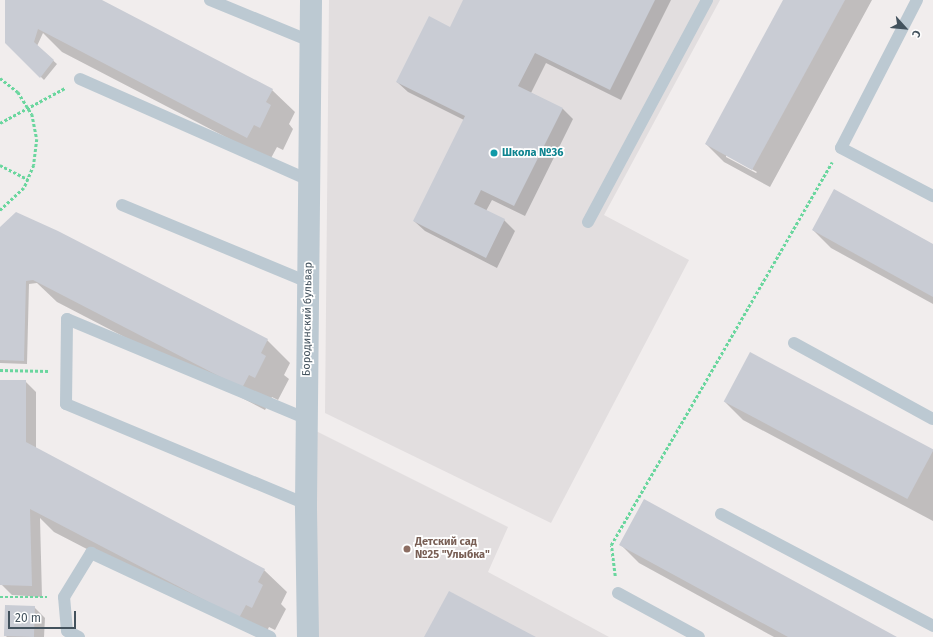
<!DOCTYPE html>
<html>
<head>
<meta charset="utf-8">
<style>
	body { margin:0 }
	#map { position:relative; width:933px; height:637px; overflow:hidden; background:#f1eded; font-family:"Fira Sans",sans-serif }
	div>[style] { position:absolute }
	.education>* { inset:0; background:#e2dedf }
	.shadow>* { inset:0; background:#0003 }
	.building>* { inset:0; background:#c9ccd4; transform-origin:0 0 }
	.path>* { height:2.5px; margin-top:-1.25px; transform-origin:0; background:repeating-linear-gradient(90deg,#6ad69e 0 3px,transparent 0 5px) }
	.lane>* { height:12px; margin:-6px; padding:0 6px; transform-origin:6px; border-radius:6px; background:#bcc9d2 }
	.street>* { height:22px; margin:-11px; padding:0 11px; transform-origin:11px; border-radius:11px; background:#bcc9d2 }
	.dots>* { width:11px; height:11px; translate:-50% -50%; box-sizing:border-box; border:2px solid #fff; border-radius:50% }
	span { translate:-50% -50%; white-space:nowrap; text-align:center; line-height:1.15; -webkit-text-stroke:3.5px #fff; paint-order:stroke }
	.culture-label { font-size:11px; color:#0d838f; font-weight:700 }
	.left { translate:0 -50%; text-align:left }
	.street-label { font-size:11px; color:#43525d }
	.education-label { font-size:11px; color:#785e54; font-weight:700 }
	.north { position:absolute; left:885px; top:8px; width:40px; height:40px; -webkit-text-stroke:3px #fff; paint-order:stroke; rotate:117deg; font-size:11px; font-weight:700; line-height:16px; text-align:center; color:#43525d }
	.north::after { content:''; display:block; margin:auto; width:14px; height:18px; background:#43525d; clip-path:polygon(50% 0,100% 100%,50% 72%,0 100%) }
	.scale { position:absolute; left:8px; top:611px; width:68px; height:18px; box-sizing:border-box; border:2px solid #43525d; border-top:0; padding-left:5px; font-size:12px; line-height:14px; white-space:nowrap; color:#43525d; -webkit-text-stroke:3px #fff; paint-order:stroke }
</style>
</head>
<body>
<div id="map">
	<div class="education">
		<div style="clip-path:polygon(329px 0,720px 0,604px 215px,689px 260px,551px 523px,325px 413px)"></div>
		<div style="clip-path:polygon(316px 431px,508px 527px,488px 572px,609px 637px,315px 637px)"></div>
	</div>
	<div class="shadow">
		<div style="clip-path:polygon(6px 0,99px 0,272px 90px,295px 112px,289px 124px,293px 129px,283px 150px,277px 147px,270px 160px,62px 52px,43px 33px,37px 46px,57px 64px,44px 80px,6px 42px)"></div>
		<div style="clip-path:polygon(465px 0,671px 0,621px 100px,546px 63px,531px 93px,563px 109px,573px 119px,525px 216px,492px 200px,486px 211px,504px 220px,515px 231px,497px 268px,425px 231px,414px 221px,464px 120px,408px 92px,397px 82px,451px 28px)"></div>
		<div style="clip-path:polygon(evenodd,784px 0,872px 0,770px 187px,724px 162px,706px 144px,784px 0,726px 155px,757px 172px,756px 173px,726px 157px,726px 155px)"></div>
		<div style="clip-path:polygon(0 228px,267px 340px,290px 363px,284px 375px,289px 379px,278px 400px,272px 397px,265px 410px,57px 302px,37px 283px,29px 284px,27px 364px,0 363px)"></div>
		<div style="clip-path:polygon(813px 230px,933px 245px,933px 304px,831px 248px)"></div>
		<div style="clip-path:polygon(25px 381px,36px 392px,36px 450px,264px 570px,287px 592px,281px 604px,286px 609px,275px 630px,269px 627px,264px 637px,257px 637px,54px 532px,40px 518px,42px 597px,12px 595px,1px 584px)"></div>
		<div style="clip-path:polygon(725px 402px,933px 451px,933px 521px,743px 420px)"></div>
		<div style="clip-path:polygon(621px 545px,895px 637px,774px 637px,639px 563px)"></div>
		<div style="clip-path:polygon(34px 607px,45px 618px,44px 637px,6px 637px)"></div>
	</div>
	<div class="building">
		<div style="clip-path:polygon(5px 0,102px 0,273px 89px,266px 102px,271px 105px,260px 128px,254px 125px,247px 138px,38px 29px,34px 42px,54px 60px,40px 78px,5px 43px)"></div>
		<div style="clip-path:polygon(463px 0,655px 0,610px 90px,535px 53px,518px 86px,563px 108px,514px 206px,481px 190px,474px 204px,505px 219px,486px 258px,413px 221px,465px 116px,396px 82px,429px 16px,450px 27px)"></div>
		<div style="clip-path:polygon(783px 0,845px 0,752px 170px,705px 144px)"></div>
		<div style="clip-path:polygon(834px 189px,933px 244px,933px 297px,812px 230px)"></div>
		<div style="clip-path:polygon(16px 212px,58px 231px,268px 339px,261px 353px,266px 356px,255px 378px,249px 375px,242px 388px,33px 280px,26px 281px,24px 361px,0 360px,0 227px)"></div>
		<div style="left:750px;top:352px;width:208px;height:56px;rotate:28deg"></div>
		<div style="clip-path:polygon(0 380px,26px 380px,26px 442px,265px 569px,258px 582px,263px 585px,252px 608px,246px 605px,239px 618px,30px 509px,32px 586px,0 585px)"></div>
		<div style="clip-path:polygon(644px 499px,719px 540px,897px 637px,788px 637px,619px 545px)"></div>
		<div style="clip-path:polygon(449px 591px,536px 637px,424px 637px)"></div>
		<div style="left:35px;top:606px;width:31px;height:30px;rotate:92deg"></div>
	</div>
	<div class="path">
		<div style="left:0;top:78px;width:23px;rotate:38deg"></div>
		<div style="left:18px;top:92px;width:26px;rotate:58deg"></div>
		<div style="left:32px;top:114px;width:25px;rotate:79deg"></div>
		<div style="left:37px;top:139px;width:26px;rotate:97deg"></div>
		<div style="left:34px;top:165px;width:25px;rotate:113deg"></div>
		<div style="left:24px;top:188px;width:33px;rotate:137deg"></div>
		<div style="left:0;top:123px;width:74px;rotate:-28.3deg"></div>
		<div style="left:0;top:165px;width:31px;rotate:27deg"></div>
		<div style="left:0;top:370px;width:49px;rotate:1.2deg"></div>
		<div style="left:615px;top:576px;width:31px;rotate:-97deg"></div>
		<div style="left:611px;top:545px;width:442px;rotate:-60deg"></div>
		<div style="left:0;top:597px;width:47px"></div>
	</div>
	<div class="lane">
		<div style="left:210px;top:0;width:108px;rotate:22.3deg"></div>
		<div style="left:917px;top:0;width:166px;rotate:117.2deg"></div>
		<div style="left:841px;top:148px;width:104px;rotate:27.6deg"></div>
		<div style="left:80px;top:79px;width:250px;rotate:23.8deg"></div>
		<div style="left:122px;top:205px;width:201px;rotate:22.5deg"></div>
		<div style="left:588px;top:222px;width:252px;rotate:-61.8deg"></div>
		<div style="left:794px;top:343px;width:158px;rotate:28.7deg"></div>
		<div style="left:306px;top:504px;width:260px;rotate:-157.4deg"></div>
		<div style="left:66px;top:404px;width:85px;rotate:-89.3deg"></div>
		<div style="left:67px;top:319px;width:260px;rotate:22.6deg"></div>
		<div style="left:721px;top:514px;width:240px;rotate:27.8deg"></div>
		<div style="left:618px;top:593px;width:92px;rotate:28.5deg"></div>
		<div style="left:79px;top:637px;width:13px;rotate:-153deg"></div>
		<div style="left:67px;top:631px;width:34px;rotate:-95deg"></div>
		<div style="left:64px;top:597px;width:52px;rotate:-58.5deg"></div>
		<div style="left:91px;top:553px;width:198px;rotate:25.1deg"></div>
	</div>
	<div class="street">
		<div style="left:308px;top:637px;width:133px;rotate:-90.9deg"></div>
		<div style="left:306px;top:504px;width:504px;rotate:-89.43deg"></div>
	</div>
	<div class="dots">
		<div style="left:494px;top:153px;background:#0f9aa8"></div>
		<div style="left:407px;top:549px;background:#8d6e63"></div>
	</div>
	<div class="culture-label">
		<span class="left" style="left:502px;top:153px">Школа №36</span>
	</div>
	<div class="street-label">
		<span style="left:308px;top:319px;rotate:-89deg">Бородинский бульвар</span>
	</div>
	<div class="education-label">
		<span class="left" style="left:415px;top:549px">Детский сад<br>№25 "Улыбка"</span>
	</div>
	<div class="north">С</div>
	<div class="scale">20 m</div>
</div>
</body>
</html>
